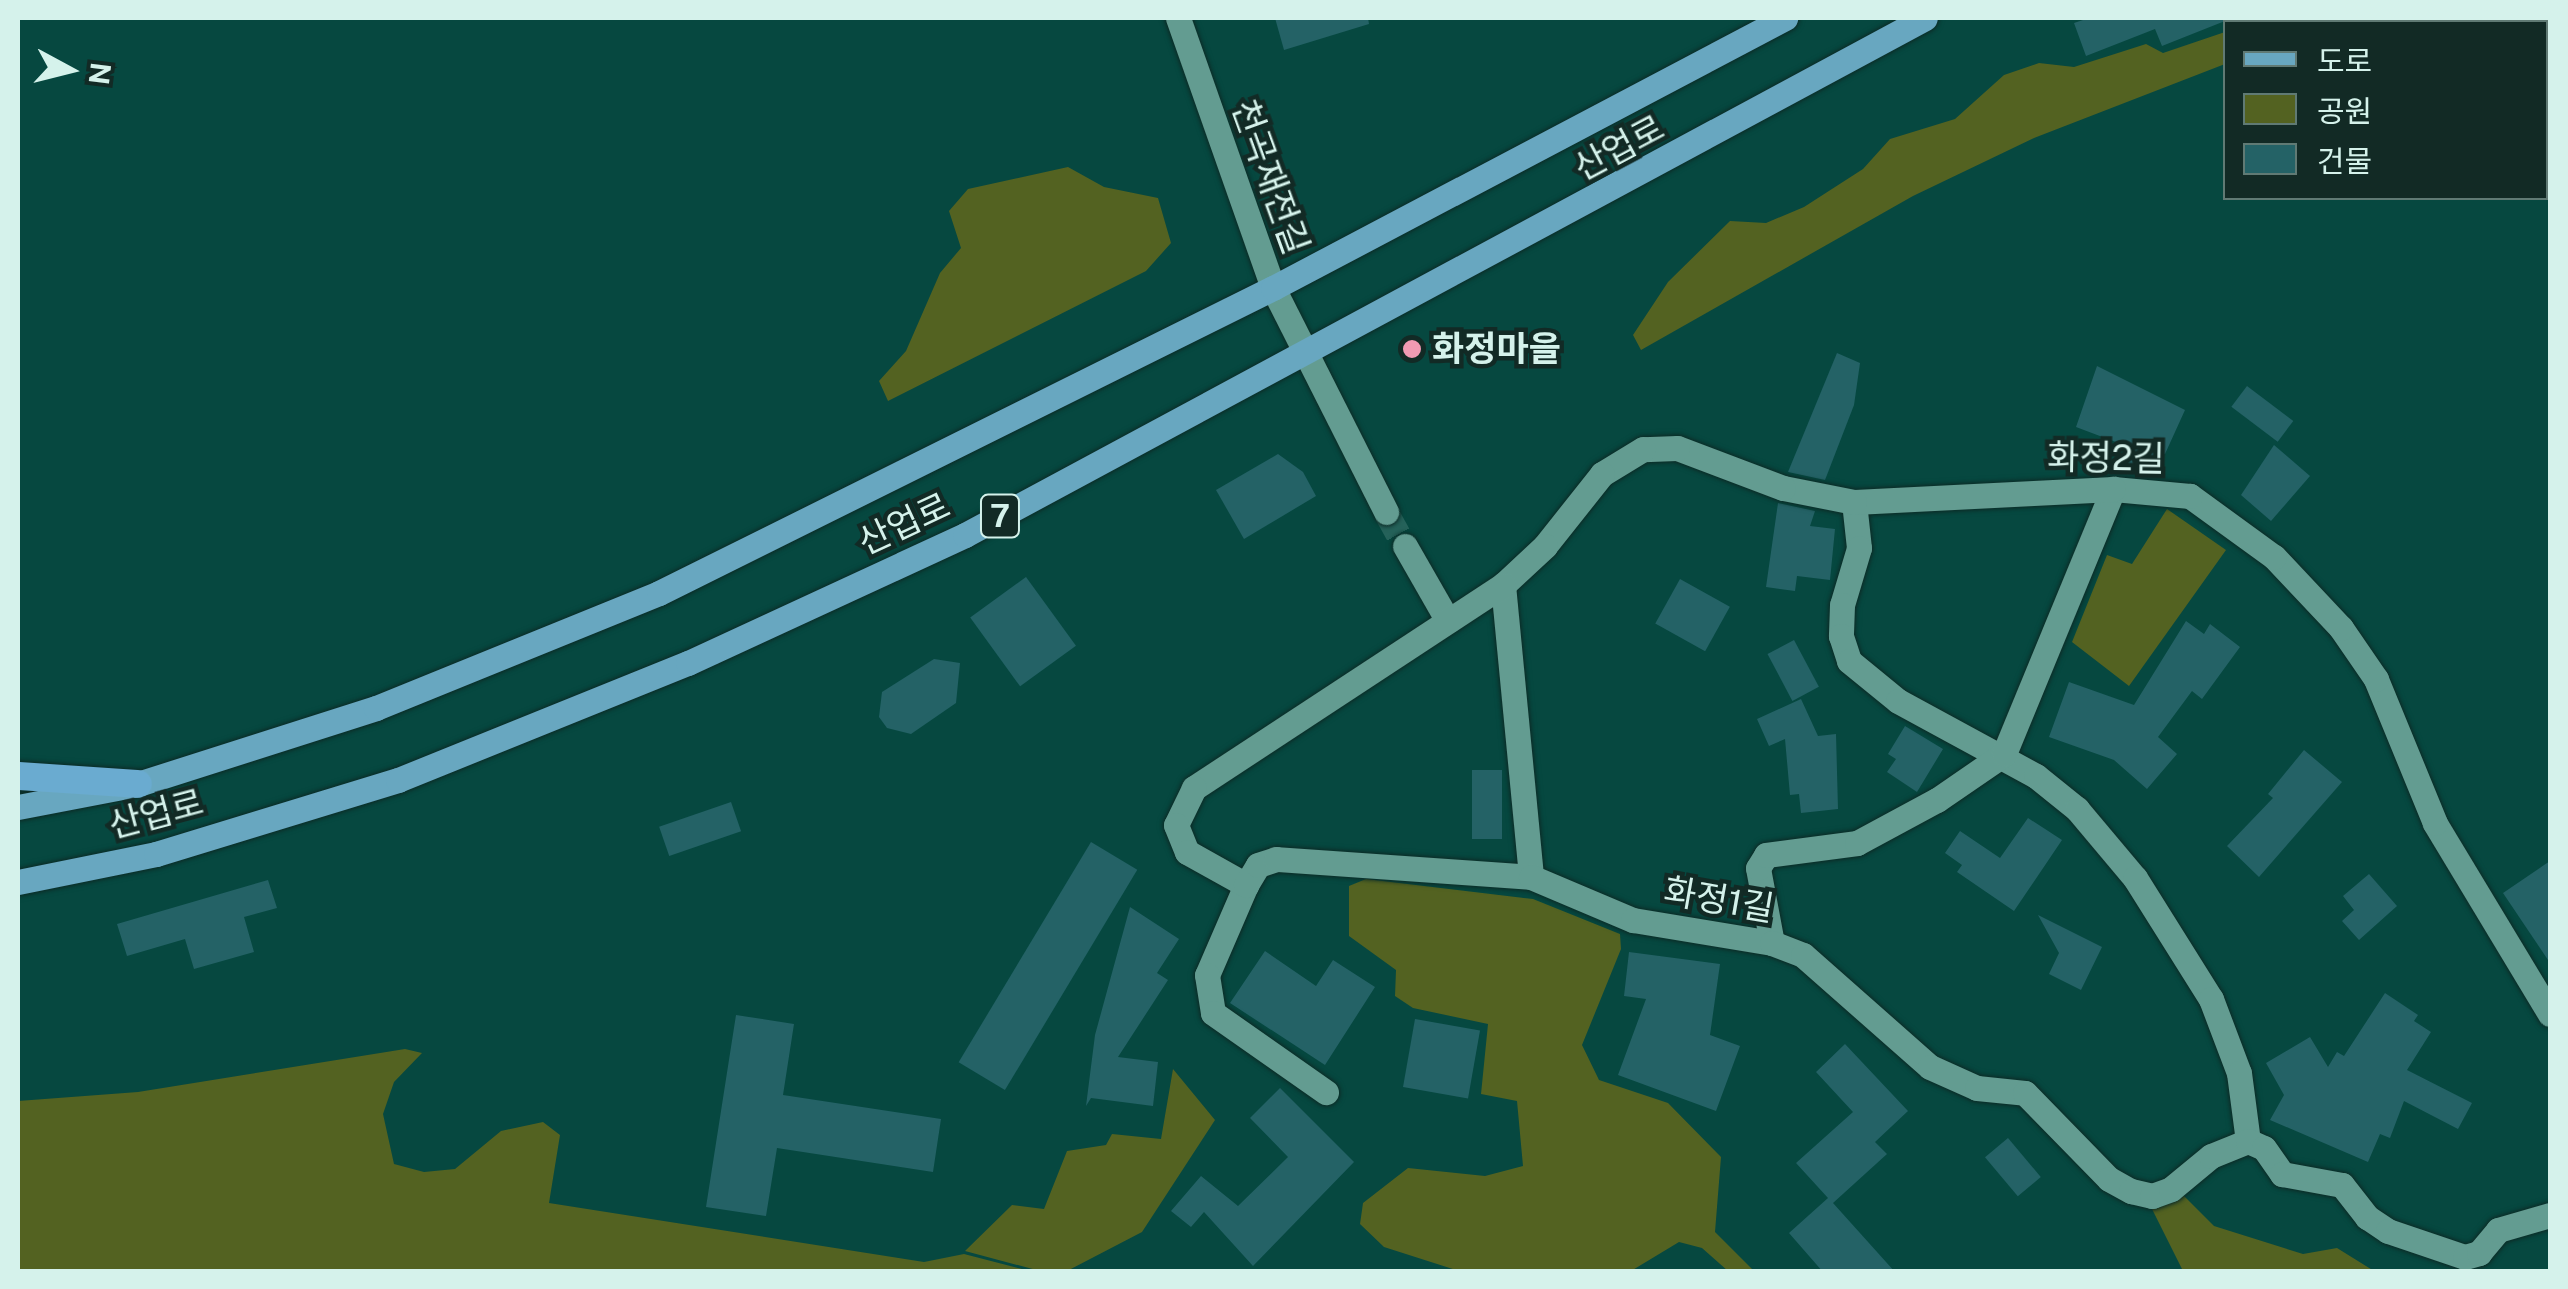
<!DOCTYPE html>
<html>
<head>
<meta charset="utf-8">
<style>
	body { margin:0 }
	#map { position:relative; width:2568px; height:1289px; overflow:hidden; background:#064840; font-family:"Public Sans","Noto Sans KR",sans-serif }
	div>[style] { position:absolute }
	.green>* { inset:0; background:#536221 }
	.building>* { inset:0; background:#246266; transform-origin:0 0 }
	.minor-tunnel>* { height:25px; margin-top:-12.5px; transform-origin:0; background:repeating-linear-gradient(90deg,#25625a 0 25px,transparent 0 37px) }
	.roads { filter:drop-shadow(0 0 2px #0c2b26) drop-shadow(0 0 2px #0c2b26) }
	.minor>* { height:25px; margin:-12.5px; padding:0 12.5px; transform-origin:12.5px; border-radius:12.5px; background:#639c91 }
	.primary>* { height:25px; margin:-12.5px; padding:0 12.5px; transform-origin:12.5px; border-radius:12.5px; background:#68a7c0 }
	.trunk>* { height:28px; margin:-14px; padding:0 14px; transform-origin:14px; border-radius:14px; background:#6aabd0 }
	.dots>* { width:28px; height:28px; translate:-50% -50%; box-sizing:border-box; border:5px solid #122a25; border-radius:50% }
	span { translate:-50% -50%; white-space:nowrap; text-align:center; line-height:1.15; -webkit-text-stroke:9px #122a25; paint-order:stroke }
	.shield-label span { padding:2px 8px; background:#122a25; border:2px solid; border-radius:8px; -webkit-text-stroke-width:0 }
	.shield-label { font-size:32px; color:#d5f2eb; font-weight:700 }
	.street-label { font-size:35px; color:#d5f2eb }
	.poi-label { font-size:35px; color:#d5f2eb; font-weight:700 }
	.left { translate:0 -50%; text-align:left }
	.frame { position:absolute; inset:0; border:20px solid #d5f2eb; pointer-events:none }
	.legend { position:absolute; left:2223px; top:20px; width:325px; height:180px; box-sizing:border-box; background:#122a25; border:2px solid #607a74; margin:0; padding:12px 18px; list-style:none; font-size:30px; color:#d5f2eb }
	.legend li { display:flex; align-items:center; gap:20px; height:50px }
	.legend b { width:50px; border:2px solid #607a74 }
	.north { position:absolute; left:20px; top:20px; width:100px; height:100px; -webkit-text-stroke:8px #122a25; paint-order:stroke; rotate:97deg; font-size:28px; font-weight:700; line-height:40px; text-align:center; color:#d5f2eb }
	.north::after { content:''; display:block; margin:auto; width:35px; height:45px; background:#d5f2eb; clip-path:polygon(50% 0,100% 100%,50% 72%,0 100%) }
</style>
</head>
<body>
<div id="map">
	<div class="green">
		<div style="clip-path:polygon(2225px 32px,2225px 64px,2034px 138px,1913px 196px,1641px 350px,1633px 335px,1668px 282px,1730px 221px,1766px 223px,1804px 207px,1863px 169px,1890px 139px,1955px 119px,2004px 75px,2039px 63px,2074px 67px,2146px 44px,2163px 53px)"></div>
		<div style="clip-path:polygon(1068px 167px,1104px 187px,1158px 198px,1171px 243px,1146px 271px,888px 401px,879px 381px,906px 351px,940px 273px,961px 248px,949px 211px,968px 189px)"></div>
		<div style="clip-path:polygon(2167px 509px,2226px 550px,2129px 686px,2072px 642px,2107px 555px,2132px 564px)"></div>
		<div style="clip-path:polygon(1366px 879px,1533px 899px,1620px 934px,1621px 949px,1582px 1045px,1599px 1080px,1668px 1103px,1721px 1157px,1715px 1232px,1754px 1271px,1728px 1271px,1702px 1248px,1679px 1242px,1631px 1271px,1459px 1271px,1384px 1247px,1360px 1224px,1363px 1203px,1408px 1168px,1485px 1176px,1523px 1166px,1517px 1101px,1481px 1094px,1488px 1024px,1413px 1008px,1395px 996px,1396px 970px,1349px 936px,1349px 886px)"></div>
		<div style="clip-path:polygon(405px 1049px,422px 1053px,394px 1082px,383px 1114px,394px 1164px,424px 1172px,455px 1169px,501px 1131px,543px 1122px,560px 1135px,549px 1203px,924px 1262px,964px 1254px,1030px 1271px,18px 1271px,18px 1101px,138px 1092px)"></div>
		<div style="clip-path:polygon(1173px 1069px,1215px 1120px,1142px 1232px,1067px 1271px,1040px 1271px,965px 1251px,1012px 1205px,1044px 1209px,1067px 1151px,1106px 1145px,1112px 1134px,1161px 1139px)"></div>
		<div style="clip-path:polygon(2183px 1195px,2214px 1226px,2303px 1254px,2337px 1248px,2374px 1271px,2183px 1271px,2152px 1209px)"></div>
	</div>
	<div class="building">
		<div style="clip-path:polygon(1275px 18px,1368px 18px,1369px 24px,1284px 50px)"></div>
		<div style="clip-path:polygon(2089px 18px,2229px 18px,2230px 19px,2162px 46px,2155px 29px,2086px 56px,2074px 23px)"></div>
		<div style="clip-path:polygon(1837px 353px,1860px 363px,1854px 405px,1825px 480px,1788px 472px)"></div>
		<div style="clip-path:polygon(2097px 366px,2185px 410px,2165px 454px,2157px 450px,2151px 476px,2123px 471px,2129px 447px,2076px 427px)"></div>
		<div style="left:2247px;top:386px;width:58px;height:26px;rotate:37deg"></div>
		<div style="clip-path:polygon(2274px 445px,2310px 476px,2271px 521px,2241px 495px)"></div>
		<div style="clip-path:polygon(1278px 454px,1303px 472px,1316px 496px,1244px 539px,1216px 490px)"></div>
		<div style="clip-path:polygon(1778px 503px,1815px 511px,1810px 526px,1835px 529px,1830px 580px,1797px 576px,1795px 591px,1766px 587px)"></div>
		<div style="left:1026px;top:577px;width:85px;height:69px;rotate:54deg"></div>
		<div style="left:1680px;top:579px;width:57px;height:51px;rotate:29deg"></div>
		<div style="clip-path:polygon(2186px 621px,2204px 634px,2210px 624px,2240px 647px,2202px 699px,2192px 691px,2158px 737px,2177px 754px,2147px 789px,2114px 760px,2049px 737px,2069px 682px,2134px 705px)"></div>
		<div style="left:1794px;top:640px;width:53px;height:30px;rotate:62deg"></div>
		<div style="clip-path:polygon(934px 659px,960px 663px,956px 703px,911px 734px,887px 728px,879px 717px,882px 692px)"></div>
		<div style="clip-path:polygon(1801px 699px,1818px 736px,1836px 734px,1838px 809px,1801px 813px,1799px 794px,1790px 795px,1785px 739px,1769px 746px,1757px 719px)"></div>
		<div style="clip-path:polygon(1905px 726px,1943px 749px,1917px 792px,1887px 772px,1896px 759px,1888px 754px)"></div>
		<div style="clip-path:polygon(2304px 750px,2342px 782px,2259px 877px,2227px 846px,2273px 798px,2268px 794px)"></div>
		<div style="left:1472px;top:770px;width:30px;height:69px"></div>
		<div style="left:731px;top:802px;width:31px;height:76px;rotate:71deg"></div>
		<div style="clip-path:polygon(2028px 818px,2062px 840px,2014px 911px,1957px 872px,1962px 865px,1945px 853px,1960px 831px,2000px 858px)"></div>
		<div style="left:1091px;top:842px;width:54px;height:257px;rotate:31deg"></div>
		<div style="clip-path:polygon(2550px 861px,2550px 963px,2503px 893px)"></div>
		<div style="clip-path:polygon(2369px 874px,2397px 906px,2359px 940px,2342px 921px,2354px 910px,2343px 896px)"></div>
		<div style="clip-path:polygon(268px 880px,277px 908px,244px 917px,254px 952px,194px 969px,185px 939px,127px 956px,117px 924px)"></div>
		<div style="clip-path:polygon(1130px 907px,1179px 939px,1157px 973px,1168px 980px,1118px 1057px,1158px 1062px,1153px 1106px,1091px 1098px,1086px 1106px,1095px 1035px)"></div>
		<div style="clip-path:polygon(2038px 915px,2102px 947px,2081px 990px,2049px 974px,2059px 953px)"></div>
		<div style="clip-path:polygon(1265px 951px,1316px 986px,1333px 960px,1375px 987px,1325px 1065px,1230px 1003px)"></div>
		<div style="clip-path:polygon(1629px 952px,1720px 964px,1710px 1035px,1740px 1046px,1716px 1111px,1618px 1075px,1646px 999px,1624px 996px)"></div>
		<div style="clip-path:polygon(2385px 993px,2418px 1015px,2414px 1021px,2431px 1032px,2407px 1070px,2472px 1103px,2458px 1129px,2404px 1101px,2390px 1138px,2380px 1134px,2368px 1162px,2270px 1120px,2284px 1095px,2266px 1063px,2310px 1037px,2328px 1067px,2337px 1052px,2344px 1056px)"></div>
		<div style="clip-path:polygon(736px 1015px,794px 1024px,783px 1095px,941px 1119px,933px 1172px,777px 1148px,766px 1216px,706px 1207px)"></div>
		<div style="left:1415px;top:1019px;width:66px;height:69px;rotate:10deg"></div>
		<div style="clip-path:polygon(1845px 1044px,1908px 1111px,1875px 1142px,1887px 1154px,1833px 1203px,1895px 1272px,1823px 1272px,1789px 1233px,1828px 1198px,1796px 1163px,1853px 1112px,1816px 1072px)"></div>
		<div style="clip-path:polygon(1280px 1088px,1354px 1162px,1253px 1266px,1204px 1212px,1191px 1227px,1171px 1211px,1201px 1176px,1238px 1206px,1288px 1157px,1250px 1118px)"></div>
		<div style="left:2008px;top:1138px;width:51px;height:30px;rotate:50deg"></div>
	</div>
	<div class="minor-tunnel">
		<div style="left:1386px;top:512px;width:39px;rotate:61deg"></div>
	</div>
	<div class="roads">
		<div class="minor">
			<div style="left:1178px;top:18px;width:286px;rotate:70.6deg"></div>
			<div style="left:1273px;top:288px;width:251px;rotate:63.2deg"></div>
			<div style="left:1854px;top:502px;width:46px;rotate:83.8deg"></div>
			<div style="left:1859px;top:548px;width:59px;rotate:106.6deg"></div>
			<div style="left:1842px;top:605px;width:31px;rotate:92deg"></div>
			<div style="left:1841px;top:636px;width:26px;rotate:72deg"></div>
			<div style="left:1849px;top:661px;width:63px;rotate:39.2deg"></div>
			<div style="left:1898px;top:701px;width:157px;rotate:28.5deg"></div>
			<div style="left:2036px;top:776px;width:53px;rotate:38.8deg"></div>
			<div style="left:2077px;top:809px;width:90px;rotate:50deg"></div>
			<div style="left:2135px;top:878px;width:143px;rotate:57.9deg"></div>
			<div style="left:2211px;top:999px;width:79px;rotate:69.3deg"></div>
			<div style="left:2239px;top:1073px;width:69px;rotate:82.5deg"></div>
			<div style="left:1405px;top:546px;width:86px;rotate:60.2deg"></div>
			<div style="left:1503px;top:585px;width:293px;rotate:84.5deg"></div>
			<div style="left:1246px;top:885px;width:98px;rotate:113.4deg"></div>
			<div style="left:1207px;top:975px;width:38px;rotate:81deg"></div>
			<div style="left:1213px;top:1013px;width:138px;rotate:35deg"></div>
			<div style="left:1772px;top:943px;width:76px;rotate:-100.6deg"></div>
			<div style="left:1758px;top:868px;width:15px;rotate:-58deg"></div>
			<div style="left:1766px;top:855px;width:92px;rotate:-7.5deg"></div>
			<div style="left:1857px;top:843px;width:91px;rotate:-28.3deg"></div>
			<div style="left:1937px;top:800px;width:81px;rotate:-34.5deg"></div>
			<div style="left:2004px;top:754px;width:287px;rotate:-67.6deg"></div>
			<div style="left:2550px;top:1014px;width:223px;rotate:-121.1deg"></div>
			<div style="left:2435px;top:823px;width:156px;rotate:-112.3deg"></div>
			<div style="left:2376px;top:679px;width:62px;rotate:-124.5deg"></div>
			<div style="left:2341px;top:628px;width:98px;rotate:-133.3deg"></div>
			<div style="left:2274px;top:557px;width:104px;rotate:-144deg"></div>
			<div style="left:2190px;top:496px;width:77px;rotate:-174.8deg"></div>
			<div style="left:2113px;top:489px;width:259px;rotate:177.1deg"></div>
			<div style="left:1854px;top:502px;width:72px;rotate:-168.8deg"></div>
			<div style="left:1783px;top:488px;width:113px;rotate:-159.3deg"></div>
			<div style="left:1677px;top:448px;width:34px;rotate:178deg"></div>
			<div style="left:1643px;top:449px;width:48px;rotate:148.6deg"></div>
			<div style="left:1602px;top:474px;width:92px;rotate:128.4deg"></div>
			<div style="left:1545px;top:546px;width:57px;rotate:137.1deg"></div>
			<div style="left:1503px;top:585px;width:370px;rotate:146.7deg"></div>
			<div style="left:1194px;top:788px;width:41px;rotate:115.9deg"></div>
			<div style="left:1176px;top:825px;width:29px;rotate:68deg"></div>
			<div style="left:1187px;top:852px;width:68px;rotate:29.2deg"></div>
			<div style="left:1246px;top:885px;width:23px;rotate:-59deg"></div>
			<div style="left:1258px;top:865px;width:19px;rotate:-18deg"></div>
			<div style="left:1276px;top:859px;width:256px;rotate:4deg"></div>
			<div style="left:1531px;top:877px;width:111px;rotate:22.9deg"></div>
			<div style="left:1633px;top:920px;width:141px;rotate:9.4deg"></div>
			<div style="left:1772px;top:943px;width:33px;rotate:21deg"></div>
			<div style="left:1803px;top:955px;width:169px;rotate:41.4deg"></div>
			<div style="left:1930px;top:1067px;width:51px;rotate:24.1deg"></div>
			<div style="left:1977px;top:1088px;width:48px;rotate:5.9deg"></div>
			<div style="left:2025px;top:1093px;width:120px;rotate:45.7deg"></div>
			<div style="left:2109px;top:1179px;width:25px;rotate:29deg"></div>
			<div style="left:2131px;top:1191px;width:22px;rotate:13deg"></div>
			<div style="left:2152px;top:1196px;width:20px;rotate:-20deg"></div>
			<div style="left:2171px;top:1189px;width:52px;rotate:-39.5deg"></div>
			<div style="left:2211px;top:1156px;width:40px;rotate:-22deg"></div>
			<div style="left:2248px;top:1141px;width:17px;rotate:24deg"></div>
			<div style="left:2264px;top:1148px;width:32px;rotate:55deg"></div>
			<div style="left:2282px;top:1174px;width:61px;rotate:10.4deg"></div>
			<div style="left:2342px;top:1185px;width:41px;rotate:52deg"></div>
			<div style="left:2367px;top:1217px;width:25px;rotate:34deg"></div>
			<div style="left:2388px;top:1231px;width:81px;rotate:18.7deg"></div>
			<div style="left:2465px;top:1257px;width:15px;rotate:-16deg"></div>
			<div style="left:2479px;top:1253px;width:30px;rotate:-50deg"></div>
			<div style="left:2498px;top:1230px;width:54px;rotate:-16.1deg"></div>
		</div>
		<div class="primary">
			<div style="left:18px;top:807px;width:122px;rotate:-10.9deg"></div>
			<div style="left:138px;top:784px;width:250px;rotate:-17.7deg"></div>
			<div style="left:376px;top:708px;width:305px;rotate:-22.1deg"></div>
			<div style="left:659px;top:593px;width:686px;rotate:-26.42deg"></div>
			<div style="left:1273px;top:288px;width:579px;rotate:-27.8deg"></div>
			<div style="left:18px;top:882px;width:141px;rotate:-11.5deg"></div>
			<div style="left:156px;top:854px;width:253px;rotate:-17deg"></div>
			<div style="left:398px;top:780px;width:313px;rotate:-22deg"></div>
			<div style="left:688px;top:663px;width:305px;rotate:-24.8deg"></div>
			<div style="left:965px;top:535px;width:1090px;rotate:-28.3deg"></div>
		</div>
		<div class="trunk">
			<div style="left:18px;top:776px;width:120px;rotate:3.8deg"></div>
		</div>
	</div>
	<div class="dots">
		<div style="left:1412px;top:349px;background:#f19ab3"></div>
	</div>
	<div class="shield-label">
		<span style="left:1000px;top:516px">7</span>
	</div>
	<div class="street-label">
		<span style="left:1619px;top:148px;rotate:-28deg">산업로</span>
		<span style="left:1270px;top:177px;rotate:70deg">천곡재전길</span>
		<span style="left:2106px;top:458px;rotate:1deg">화정2길</span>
		<span style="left:904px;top:524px;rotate:-25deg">산업로</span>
		<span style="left:156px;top:814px;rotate:-15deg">산업로</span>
		<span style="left:1719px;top:900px;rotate:10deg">화정1길</span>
	</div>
	<div class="poi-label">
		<span class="left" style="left:1432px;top:349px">화정마을</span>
	</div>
	<div class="frame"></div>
	<ul class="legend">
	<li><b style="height:12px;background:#68a7c0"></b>도로</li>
	<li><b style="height:28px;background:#536221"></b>공원</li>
	<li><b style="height:28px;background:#246266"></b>건물</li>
	</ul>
	<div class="north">N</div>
</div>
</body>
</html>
